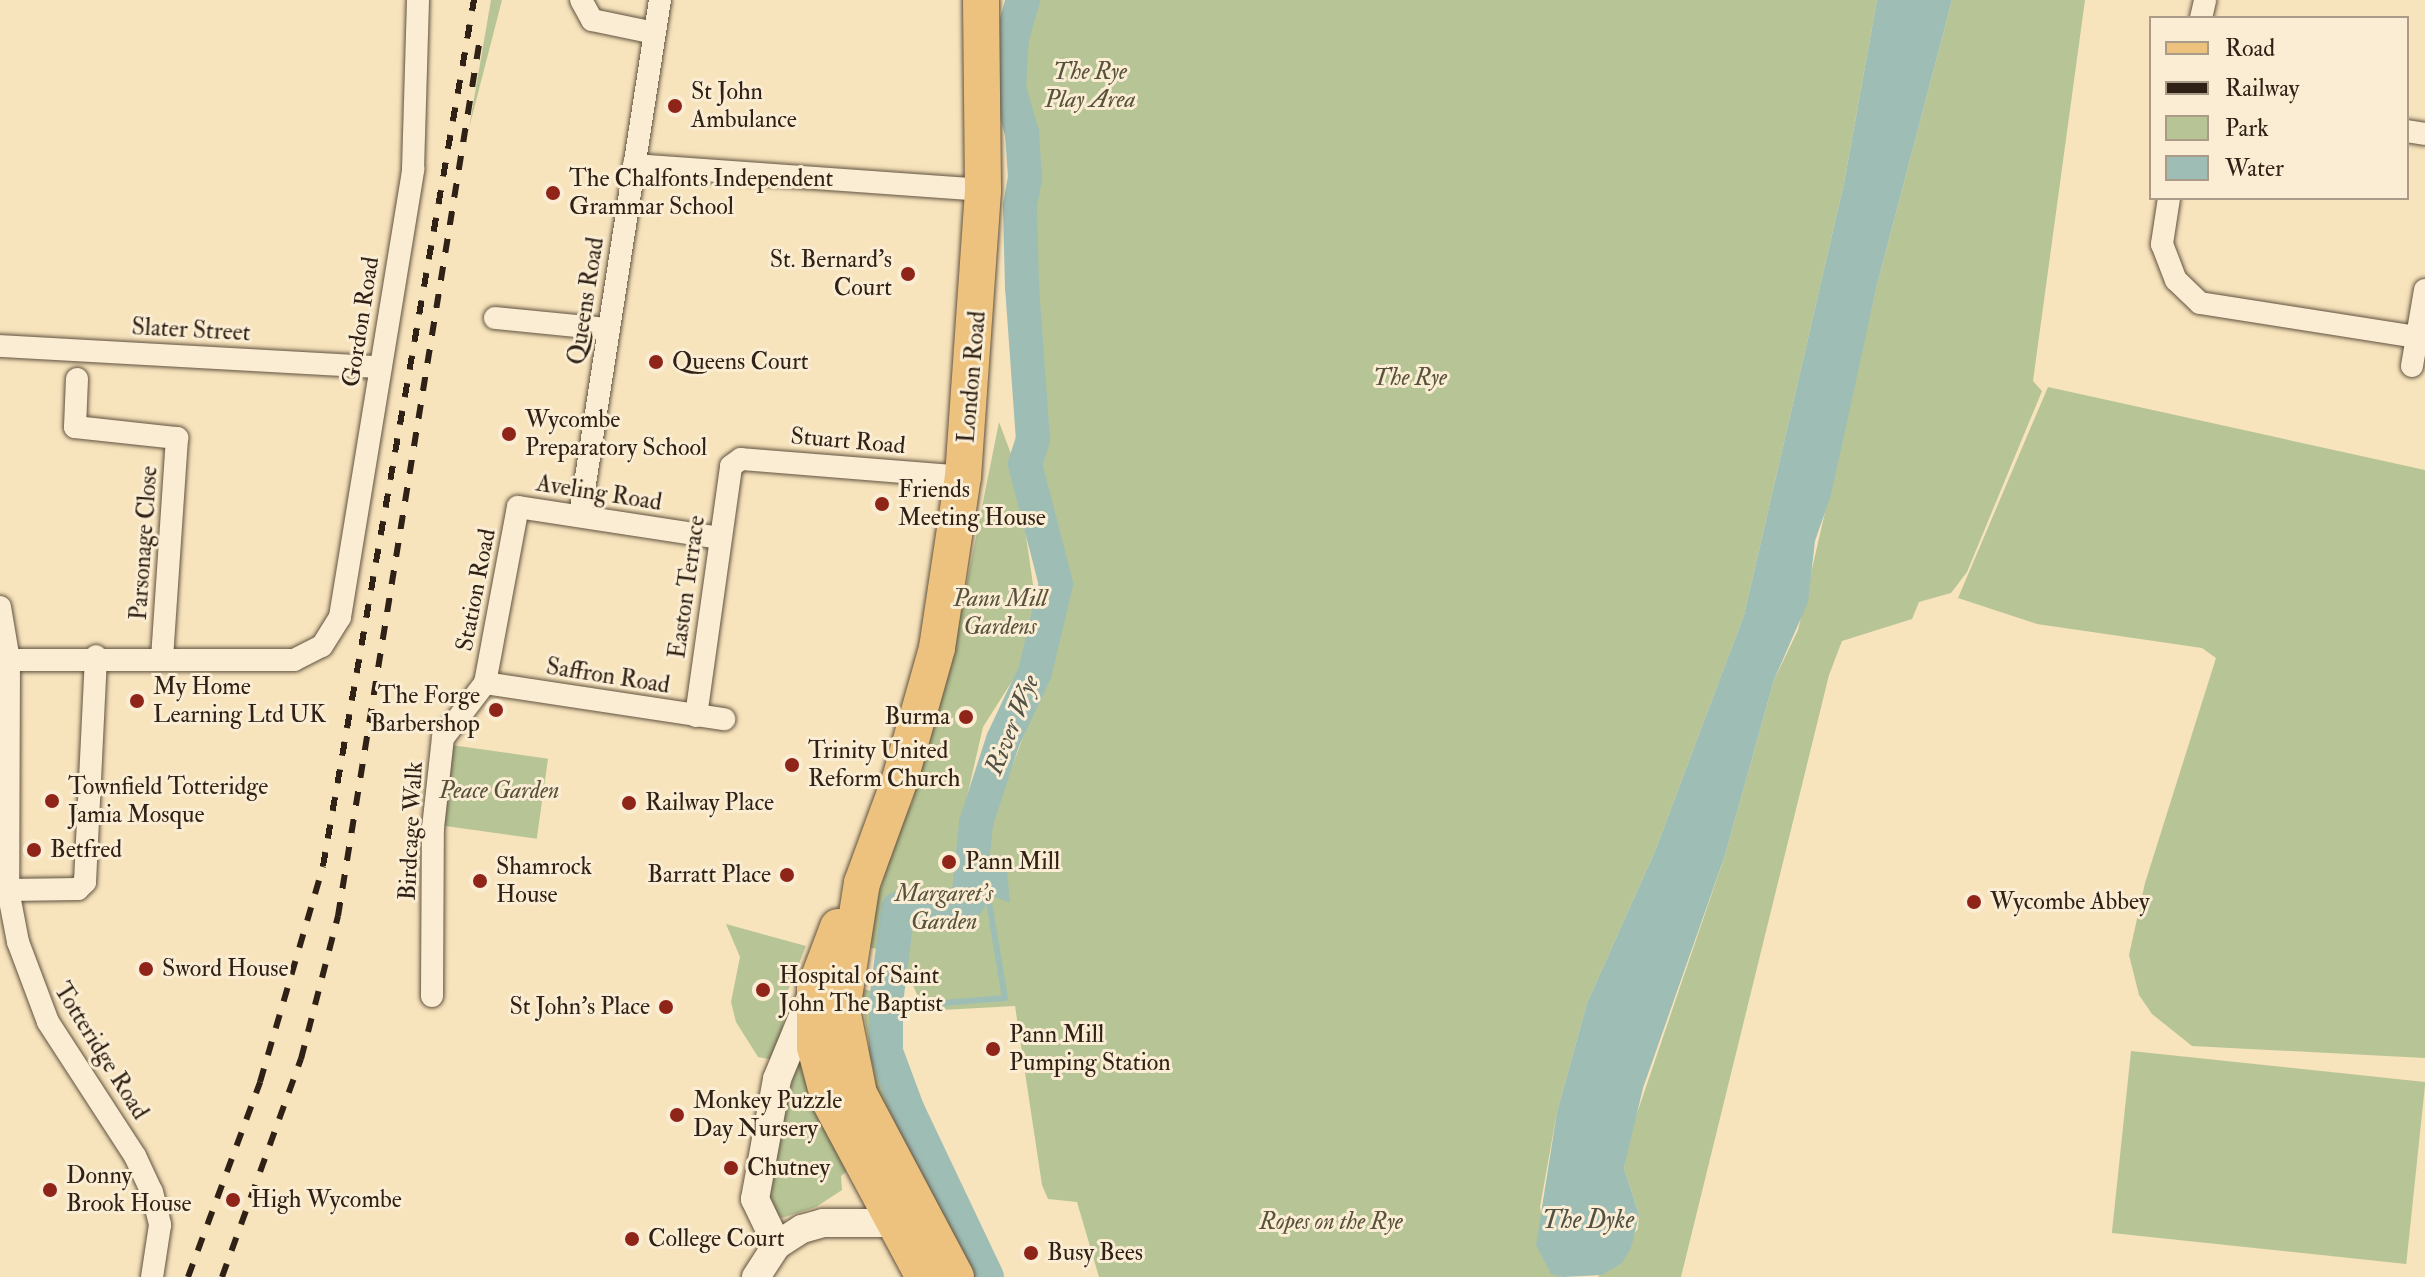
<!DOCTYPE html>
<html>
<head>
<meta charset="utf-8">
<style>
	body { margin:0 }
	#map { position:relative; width:2425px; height:1277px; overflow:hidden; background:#f7e3bc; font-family:"IM FELL Double Pica",serif }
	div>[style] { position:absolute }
	.green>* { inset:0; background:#b7c596; transform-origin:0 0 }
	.water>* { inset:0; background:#9ebdb5 }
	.stream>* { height:6px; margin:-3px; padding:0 3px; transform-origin:3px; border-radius:3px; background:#9ebdb5 }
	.river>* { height:34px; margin:-17px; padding:0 17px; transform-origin:17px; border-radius:17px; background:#9ebdb5 }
	.roads { filter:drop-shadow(0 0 2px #61523f) drop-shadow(0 0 2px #61523f) }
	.minor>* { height:22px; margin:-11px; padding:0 11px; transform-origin:11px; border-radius:11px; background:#faedd3 }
	.tertiary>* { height:28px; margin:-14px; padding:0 14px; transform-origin:14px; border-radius:14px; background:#faedd3 }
	.primary>* { height:36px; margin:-18px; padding:0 18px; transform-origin:18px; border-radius:18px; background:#ecc27e }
	.rail>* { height:6px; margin-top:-3px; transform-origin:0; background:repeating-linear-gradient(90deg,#2f2115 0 14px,transparent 0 28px) }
	.dots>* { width:22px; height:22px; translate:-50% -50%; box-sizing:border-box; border:4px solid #faedd3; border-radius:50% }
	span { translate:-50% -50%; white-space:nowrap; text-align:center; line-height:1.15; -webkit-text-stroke:6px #faedd3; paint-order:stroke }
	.park-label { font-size:24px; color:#58523c; font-style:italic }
	.poi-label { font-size:24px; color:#2f2115 }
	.left { translate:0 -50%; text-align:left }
	.right { translate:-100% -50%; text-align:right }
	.street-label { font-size:24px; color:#2f2115 }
	.water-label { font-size:26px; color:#505045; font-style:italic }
	.legend { position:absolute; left:2149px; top:16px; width:260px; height:184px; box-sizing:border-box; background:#faedd3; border:2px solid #a99b87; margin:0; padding:10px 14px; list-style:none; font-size:24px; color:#2f2115 }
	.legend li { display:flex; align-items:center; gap:16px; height:40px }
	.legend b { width:40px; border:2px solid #a99b87 }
</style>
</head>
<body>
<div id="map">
	<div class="green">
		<div style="clip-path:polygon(491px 0,502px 0,469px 128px)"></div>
		<div style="clip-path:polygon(1025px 0,1877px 0,1844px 183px,1744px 615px,1655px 851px,1587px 1003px,1557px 1112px,1540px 1207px,1551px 1273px,1562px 1277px,1099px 1277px,1077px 1202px,1048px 1199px,1042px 1185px,1015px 1006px,924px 1011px,912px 983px,896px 974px,896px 953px,863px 946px,900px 824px,912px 803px,953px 652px,999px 422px,1016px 467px,1038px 619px,1028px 656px,983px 727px,961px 823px,991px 823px,1050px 665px,1058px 629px,1051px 540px,1040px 501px,1026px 306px,1018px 102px)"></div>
		<div style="clip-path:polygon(1952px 0,2085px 0,2033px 381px,2042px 391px,1967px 572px,1951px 593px,1919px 602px,1912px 619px,1842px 641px,1829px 675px,1681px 1277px,1598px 1277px,1638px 1229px,1639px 1215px,1624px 1168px,1633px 1125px,1725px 855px,1774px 680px,1798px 630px,1877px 285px)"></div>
		<div style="clip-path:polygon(2048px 387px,2425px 470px,2425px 1058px,2192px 1046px,2152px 1014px,2139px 995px,2129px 955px,2145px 883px,2216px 658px,2202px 648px,2037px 624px,1958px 598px)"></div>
		<div style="left:451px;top:745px;width:98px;height:81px;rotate:8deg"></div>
		<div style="clip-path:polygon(726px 924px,806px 946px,787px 993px,781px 1040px,773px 1060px,758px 1057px,736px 1022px,731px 1002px,740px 957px)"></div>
		<div style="clip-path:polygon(860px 988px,871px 991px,874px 1041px,891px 1108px,989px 1277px,972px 1277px,877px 1094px)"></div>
		<div style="clip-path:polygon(802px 1042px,850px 1168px,841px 1176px,842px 1190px,816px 1207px,782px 1218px,774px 1214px,764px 1195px)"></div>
		<div style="left:2131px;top:1051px;width:296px;height:183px;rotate:6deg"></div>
	</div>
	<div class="water">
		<div style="clip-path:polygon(1877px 0,1952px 0,1877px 285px,1831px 495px,1815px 541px,1808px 602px,1774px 680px,1725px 855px,1643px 1088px,1624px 1168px,1639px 1215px,1631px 1248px,1622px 1263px,1602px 1275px,1562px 1277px,1551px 1274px,1536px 1245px,1557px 1112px,1587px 1003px,1655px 851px,1744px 615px,1844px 183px)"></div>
		<div style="clip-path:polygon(974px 850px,1006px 859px,1010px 903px,980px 891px,967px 896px,960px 891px,960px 879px)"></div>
	</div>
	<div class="stream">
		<div style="left:931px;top:1004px;width:74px;rotate:-4.6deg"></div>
		<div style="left:1005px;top:998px;width:109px;rotate:-99.5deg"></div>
	</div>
	<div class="river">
		<div style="left:987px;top:1277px;width:184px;rotate:-115.4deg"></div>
		<div style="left:908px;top:1111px;width:63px;rotate:-110.4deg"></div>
		<div style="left:886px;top:1052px;width:50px;rotate:-90deg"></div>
		<div style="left:886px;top:1002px;width:94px;rotate:-82.6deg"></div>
		<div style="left:898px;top:909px;width:59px;rotate:-1deg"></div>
		<div style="left:957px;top:908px;width:13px;rotate:-29deg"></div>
		<div style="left:968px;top:902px;width:79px;rotate:-84.2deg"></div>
		<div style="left:976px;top:823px;width:87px;rotate:-72deg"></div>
		<div style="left:1003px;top:740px;width:75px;rotate:-64.8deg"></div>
		<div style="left:1035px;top:672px;width:90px;rotate:-76.6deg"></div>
		<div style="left:1056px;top:584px;width:124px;rotate:-104.5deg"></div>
		<div style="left:1025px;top:464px;width:25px;rotate:-72deg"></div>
		<div style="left:1033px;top:440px;width:152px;rotate:-94.1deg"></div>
		<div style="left:1022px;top:288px;width:82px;rotate:-91.4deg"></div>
		<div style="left:1020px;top:206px;width:29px;rotate:-80deg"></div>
		<div style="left:1025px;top:177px;width:44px;rotate:-93.9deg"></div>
		<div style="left:1022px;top:133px;width:47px;rotate:-106.1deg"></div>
		<div style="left:1009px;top:88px;width:50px;rotate:-86.6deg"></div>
		<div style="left:1012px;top:38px;width:40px;rotate:-74deg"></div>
	</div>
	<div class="roads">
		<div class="minor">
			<div style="left:581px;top:0;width:23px;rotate:61deg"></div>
			<div style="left:592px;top:20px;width:64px;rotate:11.7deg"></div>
			<div style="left:2201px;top:18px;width:18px;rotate:-77deg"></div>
			<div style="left:2407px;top:131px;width:18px;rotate:9deg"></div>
			<div style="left:634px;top:165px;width:350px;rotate:4.1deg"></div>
			<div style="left:2169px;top:198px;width:47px;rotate:98.7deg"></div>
			<div style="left:2162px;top:244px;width:39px;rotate:69deg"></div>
			<div style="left:2176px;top:280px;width:33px;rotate:44deg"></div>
			<div style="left:2200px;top:303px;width:220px;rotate:8.9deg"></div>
			<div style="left:495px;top:318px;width:114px;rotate:5.6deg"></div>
			<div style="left:0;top:346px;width:381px;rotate:3.2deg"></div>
			<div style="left:2412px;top:366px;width:77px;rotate:-80.3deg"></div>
			<div style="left:77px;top:379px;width:48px;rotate:92.4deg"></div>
			<div style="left:75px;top:427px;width:103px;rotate:6.2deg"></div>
			<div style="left:177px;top:438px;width:221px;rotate:93.9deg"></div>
			<div style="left:580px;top:516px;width:522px;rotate:-81.19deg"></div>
			<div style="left:0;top:607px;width:54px;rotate:80.4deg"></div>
			<div style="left:9px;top:660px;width:230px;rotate:90.2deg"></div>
			<div style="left:8px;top:890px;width:53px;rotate:79.1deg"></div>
			<div style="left:18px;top:942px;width:85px;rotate:69.4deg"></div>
			<div style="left:48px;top:1022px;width:160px;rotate:57deg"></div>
			<div style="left:135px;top:1156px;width:40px;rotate:65deg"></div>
			<div style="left:152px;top:1192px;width:34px;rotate:76deg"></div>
			<div style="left:160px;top:1225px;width:53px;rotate:98.7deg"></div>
			<div style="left:9px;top:660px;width:285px"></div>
			<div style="left:294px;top:660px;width:31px;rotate:-27deg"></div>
			<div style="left:322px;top:646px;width:34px;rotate:-58deg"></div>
			<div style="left:340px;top:617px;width:454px;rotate:-80.7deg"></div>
			<div style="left:413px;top:169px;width:169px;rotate:-88.3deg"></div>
			<div style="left:485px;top:683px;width:179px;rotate:-79.4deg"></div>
			<div style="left:518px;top:507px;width:204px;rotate:8.7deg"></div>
			<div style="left:485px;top:683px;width:242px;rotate:8.6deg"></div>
			<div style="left:696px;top:716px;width:252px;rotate:-82deg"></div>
			<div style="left:731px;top:466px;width:12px;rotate:-35deg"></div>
			<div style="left:741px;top:459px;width:223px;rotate:4.6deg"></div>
			<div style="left:8px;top:890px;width:70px;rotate:-0.8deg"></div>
			<div style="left:78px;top:889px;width:10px;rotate:-45deg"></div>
			<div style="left:85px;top:882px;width:226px;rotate:-87.2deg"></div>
			<div style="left:432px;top:996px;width:168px;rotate:-89.7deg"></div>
			<div style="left:433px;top:828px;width:91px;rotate:-83.7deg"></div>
			<div style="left:443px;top:738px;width:69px;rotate:-52.6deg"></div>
		</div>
		<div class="tertiary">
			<div style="left:777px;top:1245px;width:51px;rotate:-115.6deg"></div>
			<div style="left:755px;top:1199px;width:122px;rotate:-79.6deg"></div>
			<div style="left:777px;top:1079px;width:94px;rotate:-67.5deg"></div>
			<div style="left:756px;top:1277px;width:38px;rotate:-57deg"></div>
			<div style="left:777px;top:1245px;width:30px;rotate:-33deg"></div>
			<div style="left:802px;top:1229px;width:22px;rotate:-16deg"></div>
			<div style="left:823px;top:1223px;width:72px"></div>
		</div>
		<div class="primary">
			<div style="left:838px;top:927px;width:65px;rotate:110.7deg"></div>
			<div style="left:815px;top:988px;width:59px;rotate:90deg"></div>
			<div style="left:815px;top:1047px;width:55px;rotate:75.2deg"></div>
			<div style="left:829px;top:1100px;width:201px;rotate:61.8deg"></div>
			<div style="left:956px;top:1277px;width:207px;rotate:-117.9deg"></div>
			<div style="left:859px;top:1094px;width:86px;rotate:-101.4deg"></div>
			<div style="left:842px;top:1010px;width:129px;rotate:-81.1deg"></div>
			<div style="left:862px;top:883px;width:111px;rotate:-69.9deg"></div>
			<div style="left:900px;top:779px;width:136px;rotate:-74.2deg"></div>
			<div style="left:937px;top:648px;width:173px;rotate:-81.4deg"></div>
			<div style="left:963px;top:477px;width:288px;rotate:-86deg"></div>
			<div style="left:983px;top:190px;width:190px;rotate:-90.6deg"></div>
		</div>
	</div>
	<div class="rail">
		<div style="left:188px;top:1277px;width:208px;rotate:-69.7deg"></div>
		<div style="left:260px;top:1082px;width:225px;rotate:-73.7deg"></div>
		<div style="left:323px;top:866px;width:879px;rotate:-80.11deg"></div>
		<div style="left:222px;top:1277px;width:232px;rotate:-70.1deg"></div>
		<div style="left:301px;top:1059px;width:148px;rotate:-75.5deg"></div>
		<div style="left:338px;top:916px;width:895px;rotate:-80.81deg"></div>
	</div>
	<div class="dots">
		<div style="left:675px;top:106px;background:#8f2418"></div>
		<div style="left:553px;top:193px;background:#8f2418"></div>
		<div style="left:908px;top:274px;background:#8f2418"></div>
		<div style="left:656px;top:362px;background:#8f2418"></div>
		<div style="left:509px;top:434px;background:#8f2418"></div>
		<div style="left:882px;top:504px;background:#8f2418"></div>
		<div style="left:137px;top:701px;background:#8f2418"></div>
		<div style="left:496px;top:710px;background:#8f2418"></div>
		<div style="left:966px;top:717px;background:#8f2418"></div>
		<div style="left:792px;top:765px;background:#8f2418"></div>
		<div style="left:52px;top:801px;background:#8f2418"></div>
		<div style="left:629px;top:803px;background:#8f2418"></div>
		<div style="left:34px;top:850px;background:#8f2418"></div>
		<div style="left:949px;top:862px;background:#8f2418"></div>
		<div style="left:787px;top:875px;background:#8f2418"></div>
		<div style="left:480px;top:881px;background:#8f2418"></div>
		<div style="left:1974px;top:902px;background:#8f2418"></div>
		<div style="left:146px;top:969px;background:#8f2418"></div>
		<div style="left:763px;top:990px;background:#8f2418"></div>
		<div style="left:666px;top:1007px;background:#8f2418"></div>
		<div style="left:993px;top:1049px;background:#8f2418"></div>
		<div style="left:677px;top:1115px;background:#8f2418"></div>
		<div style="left:731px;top:1168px;background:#8f2418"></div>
		<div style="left:50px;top:1190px;background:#8f2418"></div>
		<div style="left:233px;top:1200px;background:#8f2418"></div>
		<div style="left:632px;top:1239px;background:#8f2418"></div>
		<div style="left:1031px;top:1253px;background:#8f2418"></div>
	</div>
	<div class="park-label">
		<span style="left:1090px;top:86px">The Rye<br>Play Area</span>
		<span style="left:1410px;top:378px">The Rye</span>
		<span style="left:1000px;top:613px">Pann Mill<br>Gardens</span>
		<span style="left:499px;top:791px">Peace Garden</span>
		<span style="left:944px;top:908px">Margaret's<br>Garden</span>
		<span style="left:1331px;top:1222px">Ropes on the Rye</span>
	</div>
	<div class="poi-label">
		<span class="left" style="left:691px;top:106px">St John<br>Ambulance</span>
		<span class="left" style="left:569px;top:193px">The Chalfonts Independent<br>Grammar School</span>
		<span class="right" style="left:892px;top:274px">St. Bernard's<br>Court</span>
		<span class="left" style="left:672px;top:362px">Queens Court</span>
		<span class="left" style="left:525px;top:434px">Wycombe<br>Preparatory School</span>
		<span class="left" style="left:898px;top:504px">Friends<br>Meeting House</span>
		<span class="left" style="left:153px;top:701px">My Home<br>Learning Ltd UK</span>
		<span class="right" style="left:480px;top:710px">The Forge<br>Barbershop</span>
		<span class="right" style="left:950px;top:717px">Burma</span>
		<span class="left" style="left:808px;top:765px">Trinity United<br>Reform Church</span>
		<span class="left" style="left:68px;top:801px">Townfield Totteridge<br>Jamia Mosque</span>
		<span class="left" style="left:645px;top:803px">Railway Place</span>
		<span class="left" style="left:50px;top:850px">Betfred</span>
		<span class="left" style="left:965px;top:862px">Pann Mill</span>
		<span class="left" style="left:496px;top:881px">Shamrock<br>House</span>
		<span class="right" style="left:771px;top:875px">Barratt Place</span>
		<span class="left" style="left:1990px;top:902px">Wycombe Abbey</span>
		<span class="left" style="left:162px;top:969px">Sword House</span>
		<span class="left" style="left:779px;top:990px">Hospital of Saint<br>John The Baptist</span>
		<span class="right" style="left:650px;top:1007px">St John's Place</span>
		<span class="left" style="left:1009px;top:1049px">Pann Mill<br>Pumping Station</span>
		<span class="left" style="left:693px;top:1115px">Monkey Puzzle<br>Day Nursery</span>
		<span class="left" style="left:747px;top:1168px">Chutney</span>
		<span class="left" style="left:66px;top:1190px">Donny<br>Brook House</span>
		<span class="left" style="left:251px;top:1200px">High Wycombe</span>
		<span class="left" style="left:648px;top:1239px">College Court</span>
		<span class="left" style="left:1047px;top:1253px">Busy Bees</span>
	</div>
	<div class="street-label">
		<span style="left:586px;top:301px;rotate:-81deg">Queens Road</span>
		<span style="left:361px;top:322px;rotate:-81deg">Gordon Road</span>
		<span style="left:191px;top:330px;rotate:3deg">Slater Street</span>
		<span style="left:972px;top:377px;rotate:-85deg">London Road</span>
		<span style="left:848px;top:441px;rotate:5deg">Stuart Road</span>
		<span style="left:599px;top:493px;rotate:9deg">Aveling Road</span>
		<span style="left:144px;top:543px;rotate:-86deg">Parsonage Close</span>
		<span style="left:687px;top:587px;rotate:-82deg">Easton Terrace</span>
		<span style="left:476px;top:590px;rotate:-79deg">Station Road</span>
		<span style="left:608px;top:676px;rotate:9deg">Saffron Road</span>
		<span style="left:411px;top:831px;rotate:-87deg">Birdcage Walk</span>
		<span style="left:101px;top:1051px;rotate:58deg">Totteridge Road</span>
	</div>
	<div class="water-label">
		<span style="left:1013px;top:725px;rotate:-68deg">River Wye</span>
		<span style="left:1588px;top:1221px">The Dyke</span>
	</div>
	<ul class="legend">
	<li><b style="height:10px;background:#ecc27e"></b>Road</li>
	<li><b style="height:10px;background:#2f2115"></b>Railway</li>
	<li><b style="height:22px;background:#b7c596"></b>Park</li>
	<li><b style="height:22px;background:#9ebdb5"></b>Water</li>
	</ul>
</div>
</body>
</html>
